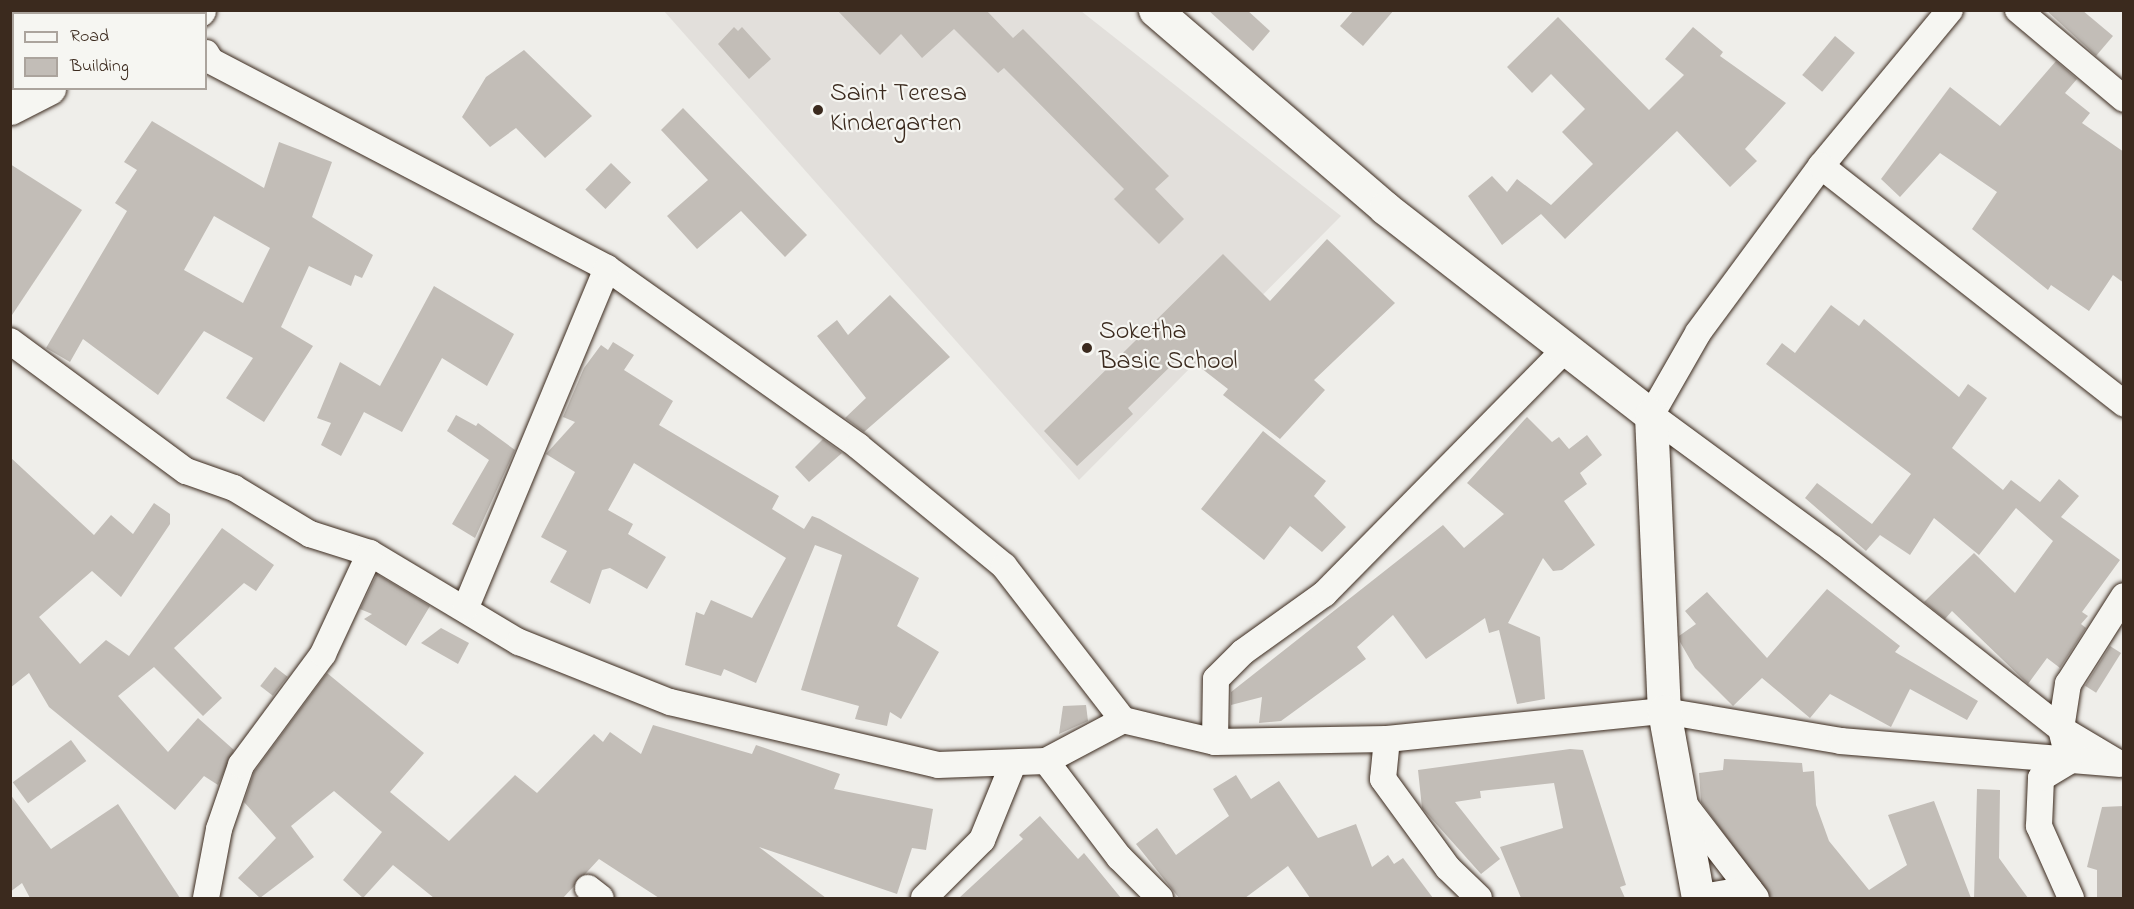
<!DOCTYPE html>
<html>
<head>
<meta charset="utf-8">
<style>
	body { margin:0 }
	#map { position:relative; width:2134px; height:909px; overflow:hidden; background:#efeeea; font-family:"Indie Flower",sans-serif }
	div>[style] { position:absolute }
	.built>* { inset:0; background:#e2dfdb }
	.building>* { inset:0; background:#c2bdb7; transform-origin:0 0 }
	.roads { filter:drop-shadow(0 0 2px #3b2a1e) drop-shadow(0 0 2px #3b2a1e) }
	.street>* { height:26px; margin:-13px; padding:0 13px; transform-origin:13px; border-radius:13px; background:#f6f6f2 }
	.secondary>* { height:33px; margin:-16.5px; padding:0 16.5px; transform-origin:16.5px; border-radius:16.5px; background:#f6f6f2 }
	.dots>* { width:16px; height:16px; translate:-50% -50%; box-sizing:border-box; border:3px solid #f6f6f2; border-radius:50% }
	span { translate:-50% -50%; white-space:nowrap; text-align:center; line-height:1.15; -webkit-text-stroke:4.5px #f6f6f2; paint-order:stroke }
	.poi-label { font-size:26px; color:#3b2a1e }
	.left { translate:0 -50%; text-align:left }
	.frame { position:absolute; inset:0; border:12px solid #3b2a1e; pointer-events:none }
	.legend { position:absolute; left:12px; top:12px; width:195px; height:78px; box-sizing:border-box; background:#f6f6f2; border:2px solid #aba49d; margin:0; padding:8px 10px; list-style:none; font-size:18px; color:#3b2a1e }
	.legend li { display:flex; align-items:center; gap:12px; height:30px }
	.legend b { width:30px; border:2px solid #aba49d }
</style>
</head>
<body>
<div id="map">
	<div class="built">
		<div style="clip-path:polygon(11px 10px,142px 10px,142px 11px,14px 14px,11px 86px)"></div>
		<div style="clip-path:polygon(664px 11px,1081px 11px,1341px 216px,1079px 480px)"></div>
	</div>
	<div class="building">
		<div style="clip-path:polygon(837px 10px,986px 10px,1013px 38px,1023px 29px,1169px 176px,1155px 189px,1184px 219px,1159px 244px,1114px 199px,1124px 189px,1004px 68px,998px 73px,954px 29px,922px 58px,901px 34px,880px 55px)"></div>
		<div style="clip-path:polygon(1208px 10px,1247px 10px,1270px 31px,1253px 51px)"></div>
		<div style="clip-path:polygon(1354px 10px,1394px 10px,1363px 46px,1340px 26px)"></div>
		<div style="clip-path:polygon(2046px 10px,2082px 10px,2113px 36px,2096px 56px)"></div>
		<div style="clip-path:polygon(1558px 17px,1649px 110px,1684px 75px,1665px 59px,1693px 27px,1723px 52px,1720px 56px,1786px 103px,1745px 149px,1757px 161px,1730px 187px,1677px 131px,1565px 239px,1541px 214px,1502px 245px,1468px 196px,1492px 176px,1507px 192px,1517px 179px,1551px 205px,1593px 164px,1562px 132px,1585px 109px,1551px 74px,1532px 93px,1507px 67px)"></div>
		<div style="clip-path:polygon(734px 27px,738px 31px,742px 27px,771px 59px,749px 79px,718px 44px)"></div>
		<div style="left:1835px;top:36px;width:26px;height:51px;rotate:40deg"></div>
		<div style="clip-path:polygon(524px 50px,592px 116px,545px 158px,516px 128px,490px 147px,462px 117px,486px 77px)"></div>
		<div style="clip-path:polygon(2056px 61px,2077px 79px,2065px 93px,2090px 113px,2082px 123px,2124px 152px,2124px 283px,2113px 275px,2089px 311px,2051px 285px,2048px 290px,1972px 229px,1997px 192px,1940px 153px,1900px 197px,1881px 179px,1950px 87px,2000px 126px)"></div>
		<div style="clip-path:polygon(683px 108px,807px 235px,785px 257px,741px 211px,697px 249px,667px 216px,708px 180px,661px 130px)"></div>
		<div style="clip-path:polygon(evenodd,152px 121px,264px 188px,279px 142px,332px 162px,312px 217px,373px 255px,362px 278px,355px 275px,351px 286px,309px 266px,281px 327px,313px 346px,264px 422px,226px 398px,253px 358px,204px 331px,158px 395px,83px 339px,70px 362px,46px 348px,127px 211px,115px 203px,137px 170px,124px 162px,152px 121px,214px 216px,270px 248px,243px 303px,184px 270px,214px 216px)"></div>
		<div style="left:611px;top:163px;width:28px;height:37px;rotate:44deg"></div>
		<div style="clip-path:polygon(10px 164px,82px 210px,10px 318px)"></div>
		<div style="clip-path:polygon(1327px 239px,1395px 303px,1314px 380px,1325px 390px,1280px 439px,1223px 395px,1228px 389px,1183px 354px,1128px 408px,1133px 414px,1077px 466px,1044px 431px,1223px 254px,1270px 301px)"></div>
		<div style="clip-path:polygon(434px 286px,514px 334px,487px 386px,442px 358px,402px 432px,364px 412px,341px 456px,321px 445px,331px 423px,317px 418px,340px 362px,380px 386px)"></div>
		<div style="clip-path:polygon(890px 295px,950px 357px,864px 432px,845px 418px,866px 398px,817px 336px,837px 320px,848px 335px)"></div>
		<div style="clip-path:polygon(1831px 305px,1859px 326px,1864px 319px,1959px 397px,1968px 384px,1987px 398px,1952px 448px,2003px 490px,2011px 480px,2040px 502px,2059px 479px,2079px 496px,2061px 517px,2120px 560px,2082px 612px,2088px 616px,2081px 624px,2086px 628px,2060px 668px,2047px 658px,2028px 684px,1952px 611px,1945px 619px,1924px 602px,1974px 553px,2015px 593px,2053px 541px,2016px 508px,1979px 555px,1934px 518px,1910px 555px,1880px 535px,1866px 551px,1805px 498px,1817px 483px,1872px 524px,1911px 474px,1766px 364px,1782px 343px,1795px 353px)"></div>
		<div style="clip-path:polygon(613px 342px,634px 355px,624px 370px,673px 401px,659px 425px,779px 496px,772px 509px,804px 529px,812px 516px,820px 519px,919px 578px,897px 626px,939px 652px,901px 719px,890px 712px,887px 726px,855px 719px,859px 706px,801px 690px,842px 555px,815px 545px,756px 683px,724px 669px,721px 676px,685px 665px,696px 612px,704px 615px,711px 600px,752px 618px,786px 558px,634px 463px,608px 510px,633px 524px,628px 534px,666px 557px,647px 589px,610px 568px,602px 570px,590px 604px,550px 582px,567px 551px,541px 537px,575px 472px,546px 454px,575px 422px,563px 417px,584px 368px,601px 345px,608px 350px)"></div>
		<div style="clip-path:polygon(456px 415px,476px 426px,478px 423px,515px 450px,475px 538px,452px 524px,489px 460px,447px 431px)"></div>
		<div style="clip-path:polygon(1527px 417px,1552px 442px,1559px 437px,1569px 449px,1587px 435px,1602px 455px,1580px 473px,1587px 484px,1564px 501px,1595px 545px,1562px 570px,1553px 571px,1543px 558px,1508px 623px,1540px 637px,1545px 699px,1517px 704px,1499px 630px,1489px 633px,1485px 618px,1426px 659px,1393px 615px,1357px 647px,1366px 659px,1281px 721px,1259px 723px,1262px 697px,1231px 705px,1231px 692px,1443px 525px,1464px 548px,1504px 514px,1467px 483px)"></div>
		<div style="clip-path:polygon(1263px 431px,1326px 481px,1314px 496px,1346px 527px,1322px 552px,1290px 526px,1264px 560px,1201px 509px)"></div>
		<div style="clip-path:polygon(823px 439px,842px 453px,809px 482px,795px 467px)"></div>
		<div style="clip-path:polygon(10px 457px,94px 535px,111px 515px,133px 534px,154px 503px,170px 514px,170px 524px,121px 597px,92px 571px,39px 617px,80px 664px,106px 640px,129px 656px,222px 528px,274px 565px,256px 591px,244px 583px,174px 648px,222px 698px,203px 716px,154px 667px,118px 696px,168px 752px,198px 718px,234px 750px,218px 785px,204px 776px,175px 810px,49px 707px,29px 673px,10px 688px)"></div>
		<div style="clip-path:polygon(377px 574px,430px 606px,406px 646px,364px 619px,372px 614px,360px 609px)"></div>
		<div style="clip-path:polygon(1827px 589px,1900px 646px,1895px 652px,1978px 701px,1967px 720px,1910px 689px,1891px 727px,1830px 694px,1810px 718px,1762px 678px,1733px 706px,1695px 668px,1680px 642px,1679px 636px,1696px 624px,1685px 611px,1707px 592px,1767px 658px)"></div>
		<div style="clip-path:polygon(441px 628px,469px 643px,458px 664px,421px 643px)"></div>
		<div style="left:2110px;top:646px;width:13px;height:47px;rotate:32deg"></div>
		<div style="left:275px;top:667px;width:16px;height:24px;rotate:38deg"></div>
		<div style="clip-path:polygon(327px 673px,424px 753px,390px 792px,449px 841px,515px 775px,537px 793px,594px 734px,603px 742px,610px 732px,641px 754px,653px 725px,752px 754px,756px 745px,840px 774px,834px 789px,933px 809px,926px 850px,912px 848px,897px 894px,759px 847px,826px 898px,659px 898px,599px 859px,563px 898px,434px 898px,393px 865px,363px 898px,343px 880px,382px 832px,334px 791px,291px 826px,314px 857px,260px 898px,238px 878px,276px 838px,244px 802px,254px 772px)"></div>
		<div style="clip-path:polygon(1086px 705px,1088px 721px,1059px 734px,1063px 706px)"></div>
		<div style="left:71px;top:740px;width:26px;height:72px;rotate:54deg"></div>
		<div style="clip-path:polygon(1570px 749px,1583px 750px,1626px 885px,1620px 887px,1625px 898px,1521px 898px,1500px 847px,1563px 828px,1554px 783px,1480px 791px,1481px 798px,1455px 802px,1500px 859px,1481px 874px,1422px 808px,1418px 770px)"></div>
		<div style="clip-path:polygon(1724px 759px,1802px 763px,1803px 772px,1814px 771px,1816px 805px,1829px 841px,1869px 890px,1907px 865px,1888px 815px,1934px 801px,1971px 898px,1771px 898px,1701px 802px,1699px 773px,1723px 770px)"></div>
		<div style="clip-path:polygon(1236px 775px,1251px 799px,1279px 781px,1318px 838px,1356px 824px,1372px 867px,1388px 855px,1394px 864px,1403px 858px,1433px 898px,1310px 898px,1288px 866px,1245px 898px,1179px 898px,1136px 844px,1157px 828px,1176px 855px,1229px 816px,1213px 789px)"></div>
		<div style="clip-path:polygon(1977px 789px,2000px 790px,1999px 858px,2028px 898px,1974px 898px)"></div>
		<div style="clip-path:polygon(10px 794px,51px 849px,118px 804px,180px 898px,30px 898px,22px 883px,10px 892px)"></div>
		<div style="clip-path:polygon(2124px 806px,2124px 898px,2097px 898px,2097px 870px,2087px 867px,2102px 807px)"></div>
		<div style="clip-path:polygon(1040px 816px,1078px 859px,1084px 853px,1121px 898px,959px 898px,1023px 839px,1019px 835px)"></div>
	</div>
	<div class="roads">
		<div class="street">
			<div style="left:1950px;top:10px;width:202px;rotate:129.6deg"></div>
			<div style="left:1821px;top:166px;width:207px;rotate:126.4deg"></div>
			<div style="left:1698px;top:333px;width:95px;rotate:119.8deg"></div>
			<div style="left:1651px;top:415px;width:225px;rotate:36.3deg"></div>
			<div style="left:1832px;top:548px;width:292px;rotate:38.3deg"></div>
			<div style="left:2061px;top:729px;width:63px;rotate:30.7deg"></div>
			<div style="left:2018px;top:10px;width:138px;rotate:40deg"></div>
			<div style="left:206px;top:53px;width:9px;rotate:58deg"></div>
			<div style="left:211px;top:61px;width:447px;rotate:27.6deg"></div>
			<div style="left:607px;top:268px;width:308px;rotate:35.3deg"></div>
			<div style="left:858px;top:446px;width:189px;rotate:39.4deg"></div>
			<div style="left:1004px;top:566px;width:195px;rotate:52.3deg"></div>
			<div style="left:1821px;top:166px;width:385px;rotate:38.1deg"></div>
			<div style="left:10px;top:341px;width:219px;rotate:36.5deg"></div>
			<div style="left:186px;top:471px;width:51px;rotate:19.5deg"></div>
			<div style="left:234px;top:488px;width:89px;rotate:31.2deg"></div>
			<div style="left:310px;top:534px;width:63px;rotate:17.6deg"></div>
			<div style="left:370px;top:553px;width:174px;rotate:30.9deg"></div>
			<div style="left:519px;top:642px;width:162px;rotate:21.7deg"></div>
			<div style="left:670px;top:702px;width:275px;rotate:13.2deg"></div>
			<div style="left:938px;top:765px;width:108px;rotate:-2.1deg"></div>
			<div style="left:1046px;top:761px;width:87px;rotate:-28deg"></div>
			<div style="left:1123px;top:720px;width:95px;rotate:13.4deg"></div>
			<div style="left:1215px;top:742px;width:172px;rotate:-1deg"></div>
			<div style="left:1387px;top:739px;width:278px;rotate:-5.8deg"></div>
			<div style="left:1664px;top:711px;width:180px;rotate:9.6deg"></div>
			<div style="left:1841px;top:741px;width:280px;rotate:4.7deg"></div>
			<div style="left:466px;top:607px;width:367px;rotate:-67.4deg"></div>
			<div style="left:1387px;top:739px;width:40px;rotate:95.7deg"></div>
			<div style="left:1383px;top:779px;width:110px;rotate:53.9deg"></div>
			<div style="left:1448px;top:868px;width:43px;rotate:44.1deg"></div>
			<div style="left:1215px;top:742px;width:63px;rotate:-89.1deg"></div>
			<div style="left:1216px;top:679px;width:38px;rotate:-45deg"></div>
			<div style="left:1243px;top:652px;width:100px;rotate:-35.6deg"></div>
			<div style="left:1324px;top:594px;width:342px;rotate:-45.4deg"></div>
			<div style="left:1046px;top:761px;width:121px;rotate:52.8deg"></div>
			<div style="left:1119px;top:857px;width:58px;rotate:45deg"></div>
			<div style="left:1684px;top:804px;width:118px;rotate:52.5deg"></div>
			<div style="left:588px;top:888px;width:16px;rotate:38deg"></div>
			<div style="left:206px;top:898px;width:70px;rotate:-79.3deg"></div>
			<div style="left:219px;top:829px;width:68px;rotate:-71deg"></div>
			<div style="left:241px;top:765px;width:138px;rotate:-53.5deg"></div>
			<div style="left:323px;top:654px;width:111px;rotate:-65deg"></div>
			<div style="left:924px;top:898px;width:82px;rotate:-45deg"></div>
			<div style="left:982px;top:840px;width:82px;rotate:-67.8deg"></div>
			<div style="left:1696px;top:898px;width:54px;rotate:-9.6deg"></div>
			<div style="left:2071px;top:898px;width:79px;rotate:-114deg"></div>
			<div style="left:2039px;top:826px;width:48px;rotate:-87.6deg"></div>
			<div style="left:2041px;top:778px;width:33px;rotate:-31deg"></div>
			<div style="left:2069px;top:761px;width:33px;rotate:-104deg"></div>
			<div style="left:2061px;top:729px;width:46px;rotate:-81.2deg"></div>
			<div style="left:2068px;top:684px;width:104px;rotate:-57.5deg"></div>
		</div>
		<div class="secondary">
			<div style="left:1155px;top:10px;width:303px;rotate:40.7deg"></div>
			<div style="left:1385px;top:208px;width:337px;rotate:37.9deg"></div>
			<div style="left:1651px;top:415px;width:296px;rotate:87.5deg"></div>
			<div style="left:1664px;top:711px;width:190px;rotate:79.7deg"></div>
			<div style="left:192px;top:14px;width:8px;rotate:-30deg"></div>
			<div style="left:10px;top:108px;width:44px;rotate:-27.1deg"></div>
		</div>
	</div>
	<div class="dots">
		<div style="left:818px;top:110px;background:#3b2a1e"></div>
		<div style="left:1087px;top:348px;background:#3b2a1e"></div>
	</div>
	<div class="poi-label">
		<span class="left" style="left:830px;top:110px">Saint Teresa<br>Kindergarten</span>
		<span class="left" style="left:1099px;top:348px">Soketha<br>Basic School</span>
	</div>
	<div class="frame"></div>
	<ul class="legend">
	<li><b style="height:8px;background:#f6f6f2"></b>Road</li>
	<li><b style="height:16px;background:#c2bdb7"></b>Building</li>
	</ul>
</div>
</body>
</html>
